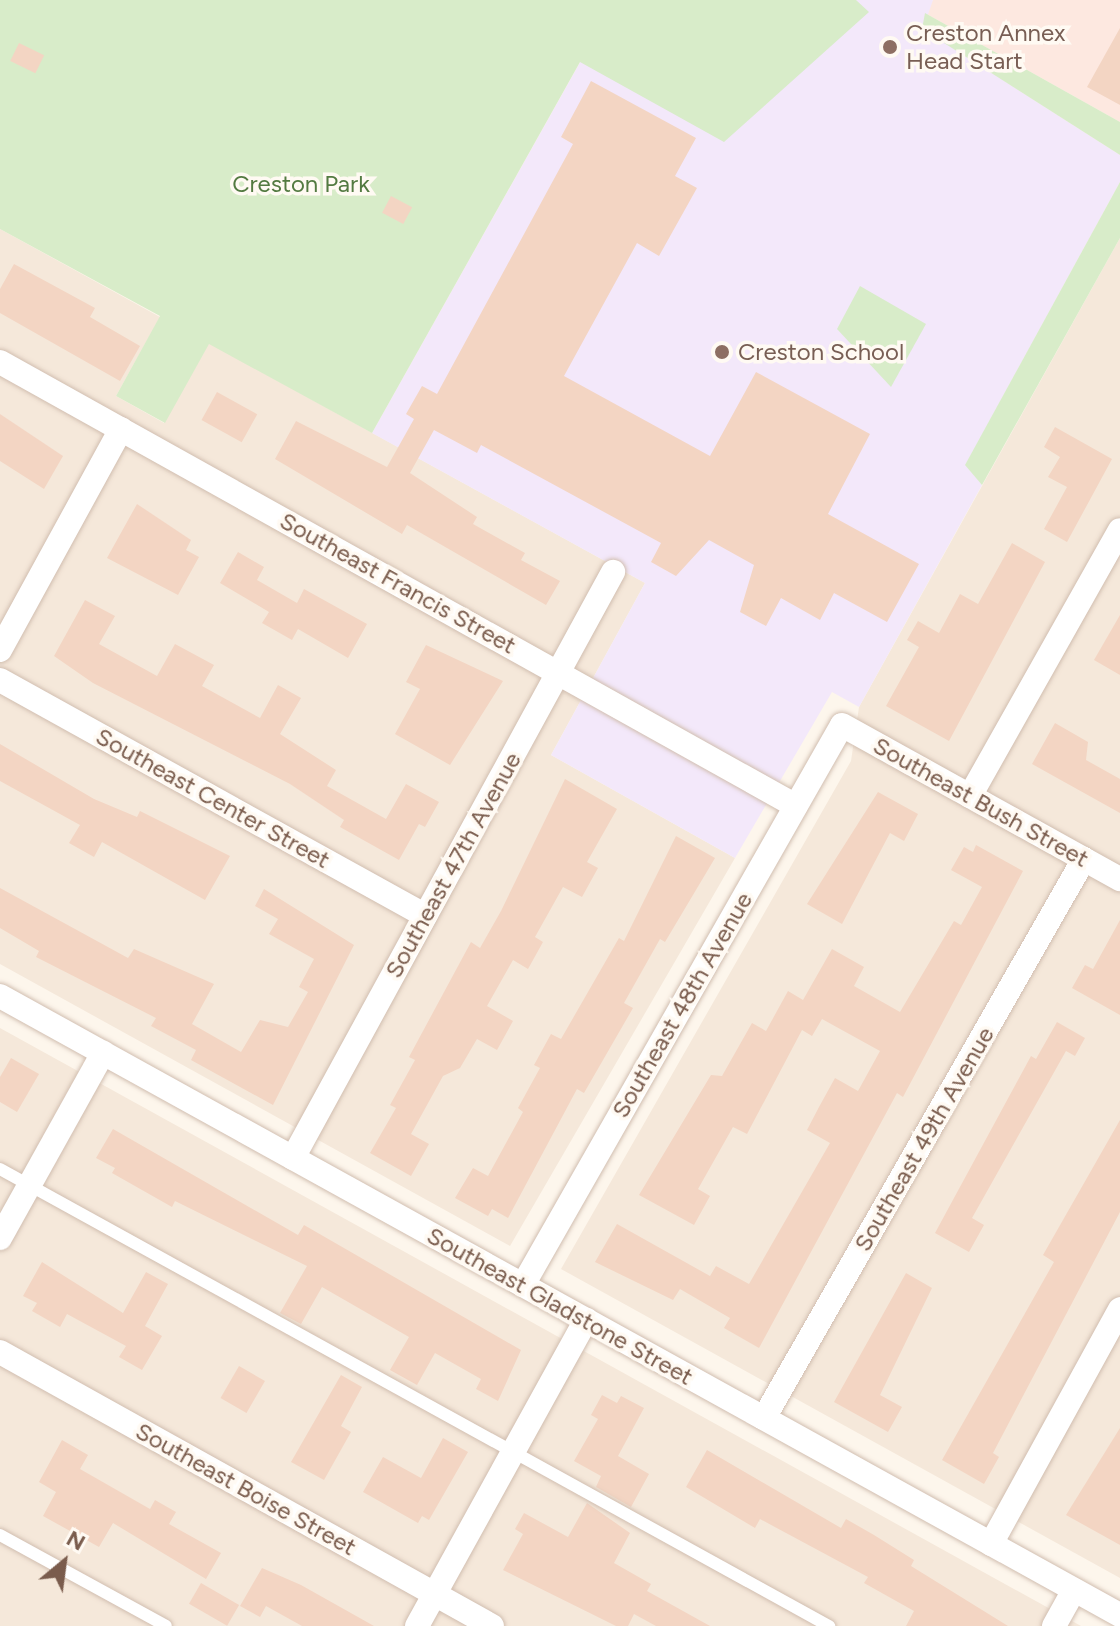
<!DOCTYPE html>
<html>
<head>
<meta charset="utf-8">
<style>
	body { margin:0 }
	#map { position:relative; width:1120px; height:1626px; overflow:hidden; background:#fdf6ec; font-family:Figtree,sans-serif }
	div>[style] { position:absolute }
	.residential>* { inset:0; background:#f5e8da }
	.commercial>* { inset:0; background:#fde8e0 }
	.education>* { inset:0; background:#f3e8fa }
	.green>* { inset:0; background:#d8ecc9 }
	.building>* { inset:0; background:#f3d5c3; transform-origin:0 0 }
	.roads { filter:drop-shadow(0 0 2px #d1beb0) drop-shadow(0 0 2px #d1beb0) }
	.service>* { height:12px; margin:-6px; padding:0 6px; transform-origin:6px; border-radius:6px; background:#fff }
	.minor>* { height:24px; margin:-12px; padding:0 12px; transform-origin:12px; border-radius:12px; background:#fff }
	.dots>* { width:22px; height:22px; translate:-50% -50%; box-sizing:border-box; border:4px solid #fffaf3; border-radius:50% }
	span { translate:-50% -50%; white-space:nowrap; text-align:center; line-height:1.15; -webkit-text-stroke:7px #fffaf3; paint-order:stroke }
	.education-label { font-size:24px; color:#785e54 }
	.left { translate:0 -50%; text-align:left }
	.park-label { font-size:24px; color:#537a41 }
	.street-label { font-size:24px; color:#7a5c4d }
	.north { position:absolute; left:24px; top:1522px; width:80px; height:80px; -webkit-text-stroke:6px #fffaf3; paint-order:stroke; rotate:29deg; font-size:22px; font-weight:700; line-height:32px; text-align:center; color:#7a5c4d }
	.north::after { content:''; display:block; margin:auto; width:28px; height:36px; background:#7a5c4d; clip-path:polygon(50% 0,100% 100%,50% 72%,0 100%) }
</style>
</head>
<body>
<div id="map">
	<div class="residential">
		<div style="clip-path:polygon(0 229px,160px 317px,116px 396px,164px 423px,209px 343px,645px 583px,551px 755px,735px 858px,510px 1246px,0 964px)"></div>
		<div style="clip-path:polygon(1120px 238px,1120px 1578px,561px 1269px,851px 761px,859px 707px)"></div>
		<div style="clip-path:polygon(0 1028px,1081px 1626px,0 1626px)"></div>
	</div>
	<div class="commercial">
		<div style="clip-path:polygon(933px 0,1120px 0,1120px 122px,925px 13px)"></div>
	</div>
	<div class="education">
		<div style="clip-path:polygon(615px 0,933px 0,923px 29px,1120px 155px,1120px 182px,966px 464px,982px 485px,859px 707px,832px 692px,735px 858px,551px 755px,645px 583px,372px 433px)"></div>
	</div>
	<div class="green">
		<div style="clip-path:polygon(0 0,856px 0,869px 12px,724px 142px,580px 62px,372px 433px,209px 344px,165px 423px,116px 396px,160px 316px,0 229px)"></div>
		<div style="clip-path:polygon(925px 13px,1120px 122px,1120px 155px,922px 29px)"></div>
		<div style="clip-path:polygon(1120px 182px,1120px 238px,982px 485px,965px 465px)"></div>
		<div style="clip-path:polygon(860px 286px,926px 324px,891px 387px,837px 329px)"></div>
	</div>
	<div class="building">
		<div style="clip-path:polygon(1120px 28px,1120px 105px,1087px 87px)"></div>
		<div style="left:19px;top:43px;width:28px;height:20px;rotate:26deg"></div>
		<div style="clip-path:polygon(591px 81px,696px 138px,675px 176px,697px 188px,659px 256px,637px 243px,564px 376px,710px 456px,756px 372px,870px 434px,828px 514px,919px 564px,887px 622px,834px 593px,820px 620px,781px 598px,766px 626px,740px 612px,754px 565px,709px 540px,676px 576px,651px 562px,661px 543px,481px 445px,477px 453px,434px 430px,410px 473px,477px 517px,473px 524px,525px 553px,521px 560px,560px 581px,546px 605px,407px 525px,402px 534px,275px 459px,296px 421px,387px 467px,414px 419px,406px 414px,422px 386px,437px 394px,573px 144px,561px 137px)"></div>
		<div style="left:391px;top:196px;width:24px;height:19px;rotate:28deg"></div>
		<div style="clip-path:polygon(14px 264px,95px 308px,90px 317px,140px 346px,120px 381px,0 313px,0 289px)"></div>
		<div style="left:217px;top:392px;width:46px;height:32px;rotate:29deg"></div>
		<div style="clip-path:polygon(0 414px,63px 456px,44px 489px,0 461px)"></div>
		<div style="clip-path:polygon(1055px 427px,1112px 459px,1067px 542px,1044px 529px,1067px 487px,1048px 477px,1060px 457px,1044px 447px)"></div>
		<div style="clip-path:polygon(137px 504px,191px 540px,186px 550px,199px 557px,178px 595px,107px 558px)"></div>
		<div style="clip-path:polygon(1012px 543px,1045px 562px,949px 741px,886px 706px,919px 647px,907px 640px,918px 621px,939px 633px,960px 594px,978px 604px)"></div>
		<div style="clip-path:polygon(238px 552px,264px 567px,257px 580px,297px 603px,304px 589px,367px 624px,348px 658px,298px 629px,292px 640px,262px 623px,269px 612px,220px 583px)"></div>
		<div style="clip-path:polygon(85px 600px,115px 616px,99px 644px,157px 676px,175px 644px,214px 665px,202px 686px,260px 718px,278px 685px,301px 698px,280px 734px,336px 770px,327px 786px,386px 819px,406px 784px,439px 802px,425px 827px,419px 824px,399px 860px,340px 827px,344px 820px,290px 784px,93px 683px,54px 656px)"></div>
		<div style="clip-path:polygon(1120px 615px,1120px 675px,1094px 660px)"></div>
		<div style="clip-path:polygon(426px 645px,503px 681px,450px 765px,395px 734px,420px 689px,406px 682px)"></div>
		<div style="clip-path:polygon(1055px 723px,1088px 742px,1086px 760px,1120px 779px,1120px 813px,1032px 764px)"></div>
		<div style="clip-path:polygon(0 744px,94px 799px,137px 817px,140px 811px,230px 856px,205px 900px,102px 842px,94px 857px,69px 843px,80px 825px,0 781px)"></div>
		<div style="clip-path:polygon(565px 779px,617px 809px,587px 862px,598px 868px,582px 897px,563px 887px,535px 937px,543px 942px,528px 969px,513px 960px,487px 1006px,513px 1021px,497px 1050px,477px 1039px,460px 1068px,443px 1076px,411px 1134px,429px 1144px,411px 1176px,370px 1153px,396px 1108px,390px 1105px,415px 1060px,409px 1057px,471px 942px,480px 948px,501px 911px)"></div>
		<div style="clip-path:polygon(878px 792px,918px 814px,904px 841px,890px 833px,842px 924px,807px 904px)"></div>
		<div style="clip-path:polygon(676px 836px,715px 858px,665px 942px,660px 939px,624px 1003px,633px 1008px,584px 1093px,577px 1089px,508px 1218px,492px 1209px,488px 1216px,455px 1198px,473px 1168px,488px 1176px,523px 1112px,518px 1108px,540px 1068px,534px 1065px,551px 1034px,561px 1039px,619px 938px,624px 941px)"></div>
		<div style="clip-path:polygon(976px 845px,1023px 871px,903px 1097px,897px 1093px,759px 1348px,724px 1328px,730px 1318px,680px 1289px,673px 1300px,595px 1262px,617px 1224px,710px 1276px,716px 1266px,749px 1284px,830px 1143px,807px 1130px,819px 1107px,835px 1078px,858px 1091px,880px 1051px,822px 1019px,812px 1036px,802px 1030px,747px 1134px,733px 1127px,698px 1189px,710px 1196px,694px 1225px,639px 1195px,711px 1075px,722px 1076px,752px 1023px,766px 1031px,788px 991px,803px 1000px,832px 949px,864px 967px,854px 986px,900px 1012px,954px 921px,961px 925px,982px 887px,951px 870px,964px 847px,973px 852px)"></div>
		<div style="clip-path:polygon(0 888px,128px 958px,134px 949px,214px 984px,192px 1024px,241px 1052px,260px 1020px,288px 1027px,308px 992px,299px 987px,314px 959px,269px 934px,278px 919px,255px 906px,264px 889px,354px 945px,273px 1105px,191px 1060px,196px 1050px,151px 1026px,156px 1018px,36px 957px,39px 951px,0 928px)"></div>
		<div style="clip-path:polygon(1120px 920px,1120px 1015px,1072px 988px,1085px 965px,1093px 969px)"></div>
		<div style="clip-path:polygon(1057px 1022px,1085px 1038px,1075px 1056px,1066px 1051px,972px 1218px,984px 1225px,969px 1252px,935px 1233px,1031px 1056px,1036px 1059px)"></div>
		<div style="clip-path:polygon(11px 1058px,39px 1074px,17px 1112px,0 1102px,0 1077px)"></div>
		<div style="clip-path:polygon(1120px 1120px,1120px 1212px,993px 1453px,999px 1457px,984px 1484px,942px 1460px,1054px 1262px,1043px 1255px)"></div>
		<div style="clip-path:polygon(113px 1129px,298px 1235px,304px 1225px,521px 1350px,498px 1401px,476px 1389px,481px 1379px,435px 1353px,417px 1385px,390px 1370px,409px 1337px,322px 1287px,301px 1324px,280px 1313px,307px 1266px,175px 1201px,172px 1207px,112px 1173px,115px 1168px,96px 1158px)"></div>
		<div style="clip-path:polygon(42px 1262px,123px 1313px,146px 1272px,168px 1284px,145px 1326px,162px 1336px,142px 1370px,119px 1357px,126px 1346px,67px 1314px,60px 1327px,32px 1311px,37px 1303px,23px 1296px)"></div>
		<div style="clip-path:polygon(906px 1273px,932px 1288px,880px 1395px,902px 1407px,888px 1432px,834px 1402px)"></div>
		<div style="left:239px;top:1366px;width:30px;height:37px;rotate:30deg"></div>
		<div style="clip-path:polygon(341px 1375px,362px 1387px,341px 1426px,351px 1432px,324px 1480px,291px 1462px)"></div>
		<div style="clip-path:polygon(602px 1395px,617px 1403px,621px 1396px,644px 1408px,618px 1456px,649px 1474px,631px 1507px,596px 1487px,601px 1476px,574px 1461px,598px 1419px,591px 1415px)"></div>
		<div style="clip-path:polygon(1120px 1428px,1120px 1545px,1066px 1515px)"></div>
		<div style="clip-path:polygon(443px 1438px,468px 1452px,429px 1520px,422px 1516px,418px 1523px,363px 1492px,383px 1457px,421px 1478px)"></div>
		<div style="clip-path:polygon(62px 1440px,88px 1455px,80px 1469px,150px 1509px,155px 1500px,176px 1512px,169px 1524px,221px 1553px,206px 1579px,113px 1523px,99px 1547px,43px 1516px,56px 1492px,39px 1482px)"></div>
		<div style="clip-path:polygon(707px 1450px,841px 1528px,846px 1519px,874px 1535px,914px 1560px,911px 1566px,1008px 1626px,906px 1626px,914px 1611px,864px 1583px,868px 1577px,760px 1519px,755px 1528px,686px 1487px)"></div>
		<div style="clip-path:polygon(587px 1503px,630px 1533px,614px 1563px,651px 1584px,647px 1591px,710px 1626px,656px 1626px,634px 1614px,628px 1626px,616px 1626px,503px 1570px,523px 1534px,515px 1529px,524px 1513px,568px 1537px)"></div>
		<div style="clip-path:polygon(262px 1568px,301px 1585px,374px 1626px,302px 1626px,266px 1606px,260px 1617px,240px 1606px)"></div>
		<div style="left:201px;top:1583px;width:44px;height:24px;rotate:30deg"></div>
	</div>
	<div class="roads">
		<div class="service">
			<div style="left:0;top:1169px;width:947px;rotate:28.87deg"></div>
			<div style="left:0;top:1535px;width:189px;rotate:28.7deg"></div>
		</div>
		<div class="minor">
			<div style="left:0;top:362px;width:911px;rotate:29.15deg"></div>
			<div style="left:0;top:650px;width:252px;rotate:-61.3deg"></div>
			<div style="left:0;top:680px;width:486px;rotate:29deg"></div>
			<div style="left:970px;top:796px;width:305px;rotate:-60.6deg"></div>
			<div style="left:0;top:996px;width:1280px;rotate:28.93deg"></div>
			<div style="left:293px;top:1158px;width:668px;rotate:-61.36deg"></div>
			<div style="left:0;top:1238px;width:212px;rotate:-60.9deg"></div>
			<div style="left:523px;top:1285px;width:644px;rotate:-60.33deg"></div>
			<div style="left:842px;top:725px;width:318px;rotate:29deg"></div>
			<div style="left:0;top:1352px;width:563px;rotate:29.11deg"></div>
			<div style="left:764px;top:1418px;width:644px;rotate:-60.21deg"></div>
			<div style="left:991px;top:1544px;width:268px;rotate:-61.2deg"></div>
			<div style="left:417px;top:1626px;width:350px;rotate:-61.1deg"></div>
			<div style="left:1054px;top:1626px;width:41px;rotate:-60.9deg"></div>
		</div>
	</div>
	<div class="dots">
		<div style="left:890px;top:47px;background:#8d6e63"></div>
		<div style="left:722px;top:352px;background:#8d6e63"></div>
	</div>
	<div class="education-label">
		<span class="left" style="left:906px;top:47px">Creston Annex<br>Head Start</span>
		<span class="left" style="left:738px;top:352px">Creston School</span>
	</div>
	<div class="park-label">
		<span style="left:301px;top:184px">Creston Park</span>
	</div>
	<div class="street-label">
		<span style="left:398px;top:583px;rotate:29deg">Southeast Francis Street</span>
		<span style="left:213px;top:798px;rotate:29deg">Southeast Center Street</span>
		<span style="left:981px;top:802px;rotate:29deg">Southeast Bush Street</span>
		<span style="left:453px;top:865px;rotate:-61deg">Southeast 47th Avenue</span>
		<span style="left:682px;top:1005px;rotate:-60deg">Southeast 48th Avenue</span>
		<span style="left:924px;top:1139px;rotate:-60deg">Southeast 49th Avenue</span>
		<span style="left:560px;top:1306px;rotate:29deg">Southeast Gladstone Street</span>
		<span style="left:246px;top:1489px;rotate:29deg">Southeast Boise Street</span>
	</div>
	<div class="north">N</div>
</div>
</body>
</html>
